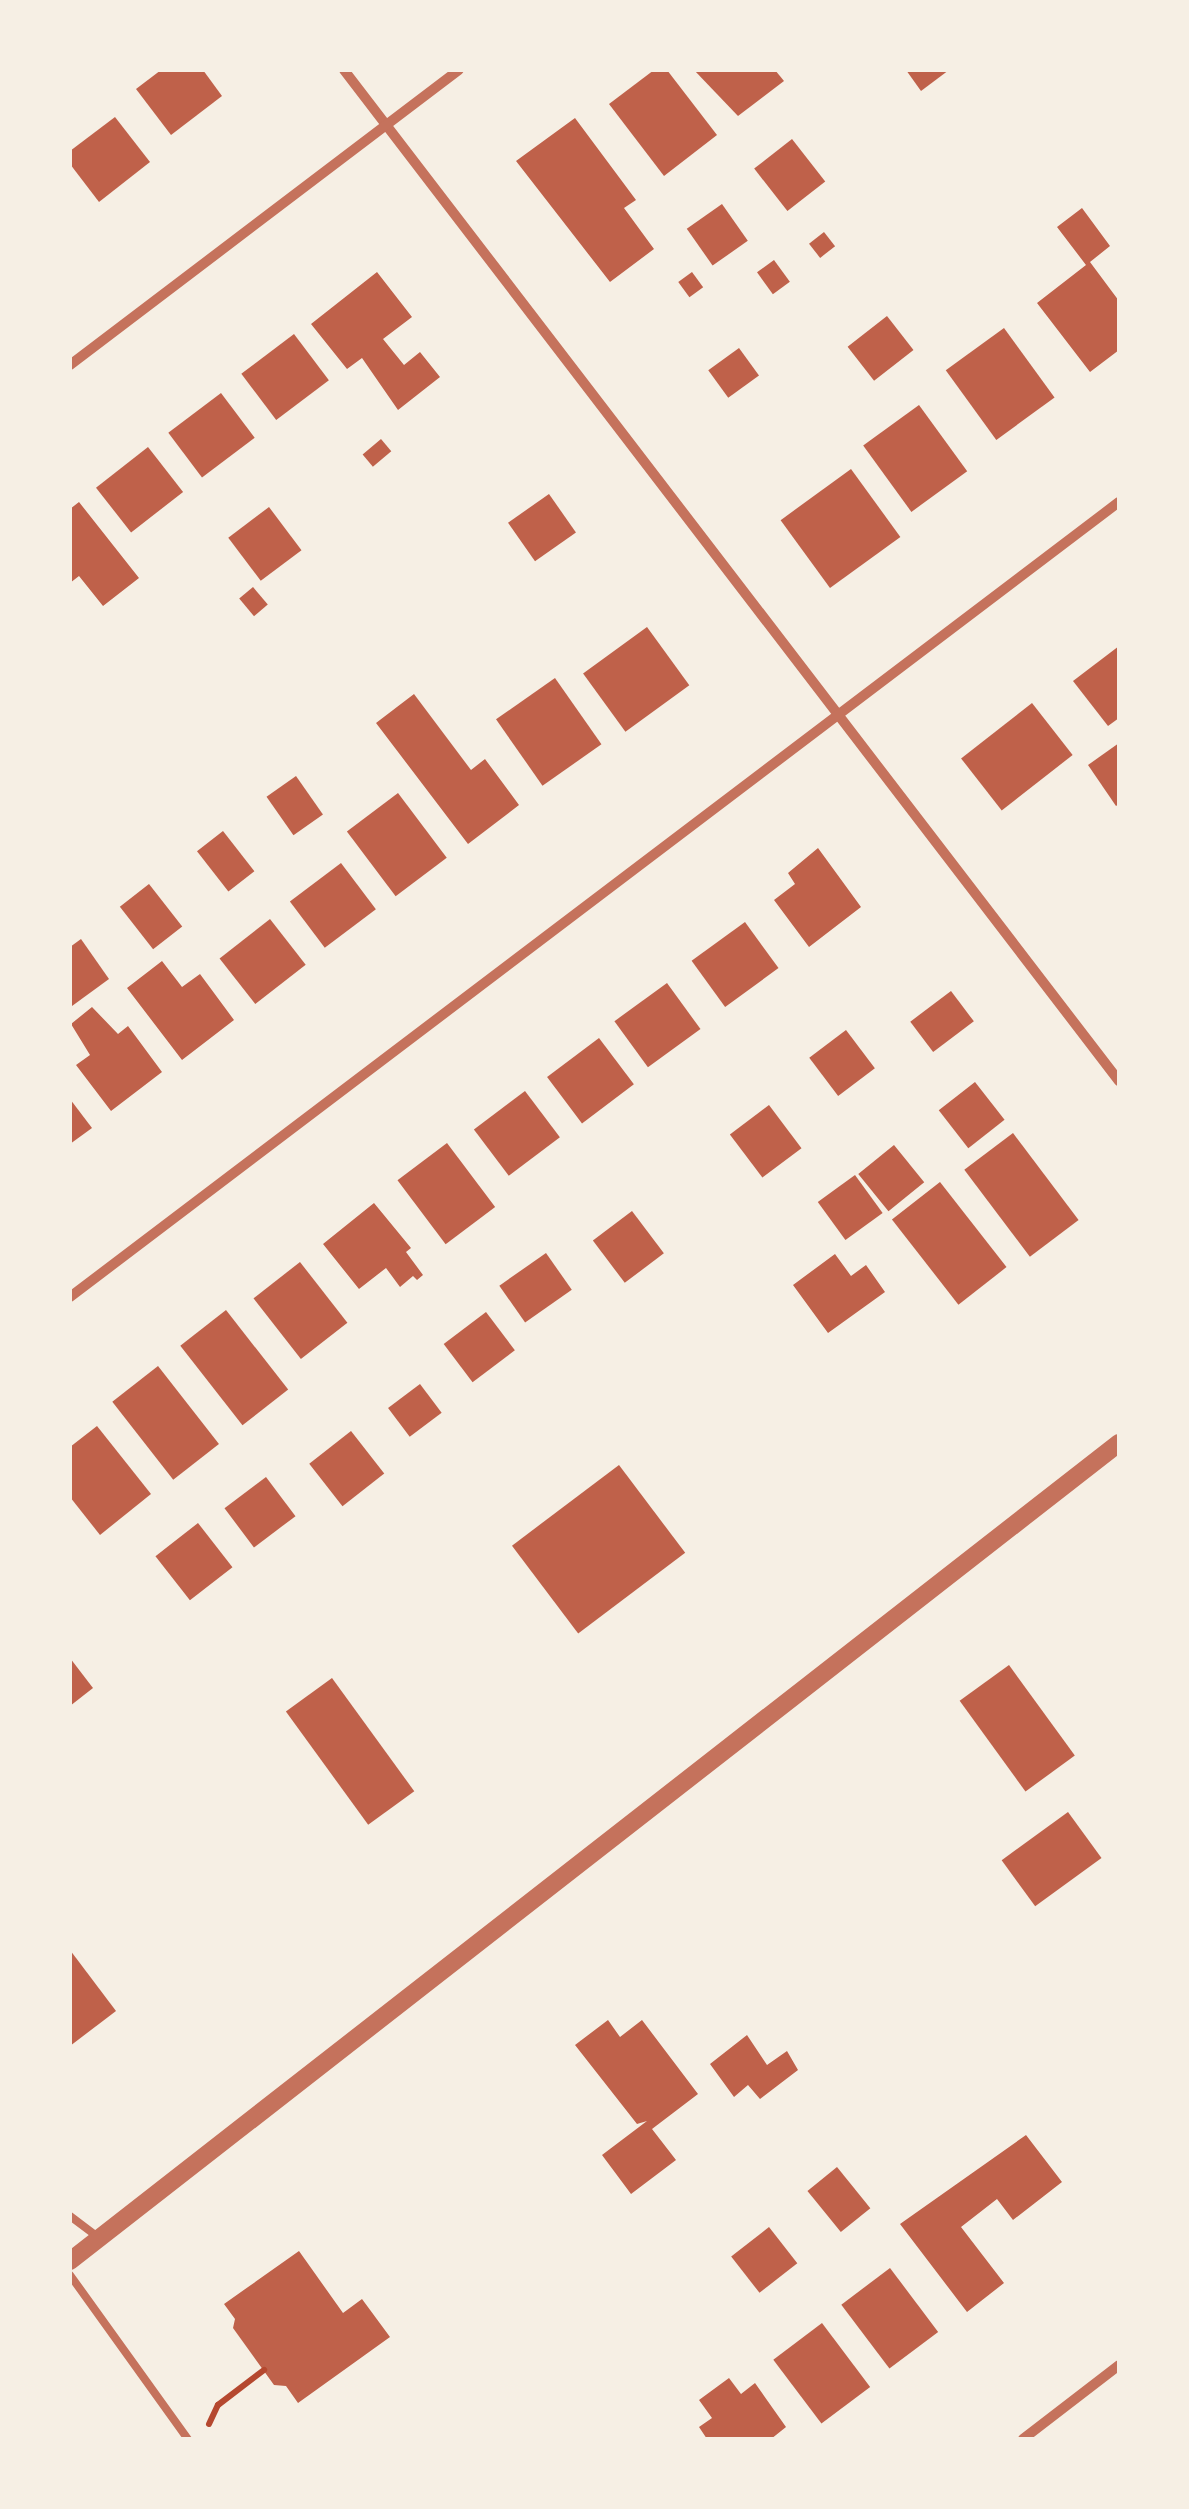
<!DOCTYPE html>
<html>
<head>
<meta charset="utf-8">
<style>
	body { margin:0 }
	#map { position:relative; width:1189px; height:2509px; overflow:hidden; background:#f6efe4; font-family:"Exo 2",sans-serif }
	div>[style] { position:absolute }
	.building>* { inset:0; background:#bf614a; transform-origin:0 0 }
	.path>* { height:6px; margin:-3px; padding:0 3px; transform-origin:3px; border-radius:3px; background:#b5482f }
	.service>* { height:8px; margin:-4px; padding:0 4px; transform-origin:4px; border-radius:4px; background:#c5725c }
	.minor>* { height:10px; margin:-5px; padding:0 5px; transform-origin:5px; border-radius:5px; background:#c5725c }
	.tertiary>* { height:18px; margin:-9px; padding:0 9px; transform-origin:9px; border-radius:9px; background:#c5725c }
	span { translate:-50% -50%; white-space:nowrap; text-align:center; line-height:1.15; -webkit-text-stroke:8px #f6efe4; paint-order:stroke }
	.frame { position:absolute; inset:0; border:72px solid #f6efe4; pointer-events:none }
</style>
</head>
<body>
<div id="map">
	<div class="building">
		<div style="clip-path:polygon(161px 70px,203px 70px,222px 96px,171px 135px,136px 89px)"></div>
		<div style="clip-path:polygon(654px 70px,667px 70px,717px 135px,664px 176px,609px 104px)"></div>
		<div style="clip-path:polygon(694px 70px,775px 70px,784px 81px,738px 116px)"></div>
		<div style="clip-path:polygon(906px 70px,949px 70px,921px 91px)"></div>
		<div style="clip-path:polygon(115px 117px,150px 162px,99px 202px,70px 164px,70px 151px)"></div>
		<div style="clip-path:polygon(575px 118px,636px 200px,624px 208px,654px 249px,610px 282px,516px 161px)"></div>
		<div style="left:792px;top:139px;width:54px;height:48px;rotate:52deg"></div>
		<div style="left:722px;top:204px;width:45px;height:43px;rotate:55deg"></div>
		<div style="clip-path:polygon(1082px 208px,1110px 246px,1090px 262px,1119px 301px,1119px 350px,1090px 372px,1037px 303px,1086px 265px,1057px 227px)"></div>
		<div style="left:824px;top:232px;width:18px;height:19px;rotate:52deg"></div>
		<div style="left:774px;top:260px;width:27px;height:21px;rotate:54deg"></div>
		<div style="clip-path:polygon(377px 272px,412px 317px,383px 339px,404px 365px,420px 352px,440px 377px,398px 410px,362px 358px,347px 369px,311px 324px)"></div>
		<div style="left:692px;top:272px;width:19px;height:17px;rotate:54deg"></div>
		<div style="left:887px;top:316px;width:43px;height:50px;rotate:52deg"></div>
		<div style="left:1004px;top:328px;width:86px;height:72px;rotate:54deg"></div>
		<div style="left:294px;top:334px;width:58px;height:66px;rotate:53deg"></div>
		<div style="left:739px;top:348px;width:34px;height:38px;rotate:54deg"></div>
		<div style="left:221px;top:393px;width:56px;height:66px;rotate:53deg"></div>
		<div style="left:919px;top:405px;width:82px;height:69px;rotate:54deg"></div>
		<div style="left:381px;top:439px;width:16px;height:24px;rotate:50deg"></div>
		<div style="left:148px;top:447px;width:57px;height:66px;rotate:52deg"></div>
		<div style="left:851px;top:469px;width:84px;height:87px;rotate:54deg"></div>
		<div style="left:549px;top:494px;width:47px;height:50px;rotate:55deg"></div>
		<div style="clip-path:polygon(79px 502px,139px 578px,103px 606px,79px 576px,70px 583px,70px 509px)"></div>
		<div style="left:269px;top:507px;width:54px;height:51px;rotate:53deg"></div>
		<div style="left:253px;top:587px;width:23px;height:18px;rotate:50deg"></div>
		<div style="left:647px;top:627px;width:72px;height:79px;rotate:54deg"></div>
		<div style="clip-path:polygon(1119px 646px,1119px 718px,1108px 726px,1073px 681px)"></div>
		<div style="left:555px;top:678px;width:81px;height:72px;rotate:55deg"></div>
		<div style="clip-path:polygon(414px 694px,471px 770px,485px 759px,519px 805px,468px 844px,376px 723px)"></div>
		<div style="left:1032px;top:703px;width:66px;height:90px;rotate:52deg"></div>
		<div style="clip-path:polygon(1119px 743px,1119px 804px,1116px 806px,1088px 765px)"></div>
		<div style="left:296px;top:776px;width:47px;height:36px;rotate:55deg"></div>
		<div style="left:398px;top:793px;width:81px;height:64px;rotate:53deg"></div>
		<div style="left:223px;top:831px;width:51px;height:33px;rotate:52deg"></div>
		<div style="clip-path:polygon(818px 848px,861px 907px,809px 947px,774px 900px,795px 884px,788px 873px)"></div>
		<div style="left:341px;top:863px;width:58px;height:64px;rotate:53deg"></div>
		<div style="left:149px;top:884px;width:54px;height:37px;rotate:52deg"></div>
		<div style="left:270px;top:919px;width:58px;height:64px;rotate:52deg"></div>
		<div style="left:745px;top:922px;width:57px;height:66px;rotate:54deg"></div>
		<div style="clip-path:polygon(81px 939px,109px 979px,72px 1006px,70px 947px)"></div>
		<div style="clip-path:polygon(162px 961px,182px 987px,200px 974px,234px 1020px,182px 1060px,127px 988px)"></div>
		<div style="left:667px;top:983px;width:57px;height:65px;rotate:54deg"></div>
		<div style="left:951px;top:991px;width:38px;height:51px;rotate:53deg"></div>
		<div style="clip-path:polygon(92px 1007px,118px 1034px,128px 1026px,162px 1072px,111px 1111px,76px 1065px,90px 1055px,71px 1024px)"></div>
		<div style="left:846px;top:1030px;width:48px;height:46px;rotate:53deg"></div>
		<div style="left:599px;top:1038px;width:58px;height:65px;rotate:53deg"></div>
		<div style="left:975px;top:1082px;width:48px;height:46px;rotate:52deg"></div>
		<div style="left:525px;top:1091px;width:58px;height:64px;rotate:53deg"></div>
		<div style="clip-path:polygon(70px 1099px,92px 1128px,70px 1144px)"></div>
		<div style="left:769px;top:1105px;width:54px;height:49px;rotate:53deg"></div>
		<div style="left:1013px;top:1133px;width:109px;height:61px;rotate:53deg"></div>
		<div style="left:447px;top:1143px;width:80px;height:62px;rotate:53deg"></div>
		<div style="left:894px;top:1145px;width:48px;height:46px;rotate:51deg"></div>
		<div style="left:855px;top:1175px;width:47px;height:46px;rotate:54deg"></div>
		<div style="left:940px;top:1182px;width:108px;height:61px;rotate:52deg"></div>
		<div style="clip-path:polygon(374px 1203px,411px 1248px,406px 1252px,423px 1275px,417px 1280px,413px 1276px,400px 1287px,386px 1268px,359px 1289px,323px 1244px)"></div>
		<div style="left:632px;top:1211px;width:53px;height:49px;rotate:53deg"></div>
		<div style="left:546px;top:1253px;width:45px;height:57px;rotate:55deg"></div>
		<div style="clip-path:polygon(835px 1254px,851px 1276px,866px 1265px,885px 1292px,828px 1333px,793px 1285px)"></div>
		<div style="left:300px;top:1262px;width:77px;height:59px;rotate:52deg"></div>
		<div style="left:226px;top:1310px;width:101px;height:58px;rotate:52deg"></div>
		<div style="left:486px;top:1312px;width:48px;height:53px;rotate:53deg"></div>
		<div style="left:158px;top:1366px;width:99px;height:58px;rotate:52deg"></div>
		<div style="left:420px;top:1384px;width:36px;height:40px;rotate:53deg"></div>
		<div style="clip-path:polygon(97px 1426px,151px 1494px,100px 1535px,70px 1497px,70px 1447px)"></div>
		<div style="left:351px;top:1431px;width:54px;height:53px;rotate:52deg"></div>
		<div style="left:619px;top:1465px;width:110px;height:134px;rotate:53deg"></div>
		<div style="left:266px;top:1477px;width:49px;height:52px;rotate:53deg"></div>
		<div style="left:198px;top:1523px;width:56px;height:54px;rotate:52deg"></div>
		<div style="clip-path:polygon(70px 1658px,93px 1688px,70px 1706px)"></div>
		<div style="left:1009px;top:1665px;width:112px;height:61px;rotate:54deg"></div>
		<div style="left:332px;top:1678px;width:140px;height:57px;rotate:54deg"></div>
		<div style="left:1068px;top:1812px;width:57px;height:82px;rotate:54deg"></div>
		<div style="clip-path:polygon(70px 1950px,116px 2011px,70px 2046px)"></div>
		<div style="clip-path:polygon(608px 2020px,620px 2037px,642px 2020px,698px 2094px,652px 2129px,676px 2160px,631px 2194px,602px 2155px,647px 2121px,637px 2124px,575px 2045px)"></div>
		<div style="clip-path:polygon(747px 2035px,767px 2065px,787px 2051px,798px 2070px,760px 2099px,748px 2085px,734px 2097px,710px 2064px)"></div>
		<div style="clip-path:polygon(1026px 2135px,1062px 2182px,1013px 2220px,997px 2199px,961px 2227px,1004px 2283px,967px 2312px,900px 2224px)"></div>
		<div style="left:837px;top:2167px;width:53px;height:38px;rotate:51deg"></div>
		<div style="left:769px;top:2227px;width:46px;height:48px;rotate:52deg"></div>
		<div style="clip-path:polygon(299px 2251px,343px 2313px,362px 2299px,390px 2337px,298px 2403px,286px 2386px,274px 2385px,233px 2328px,235px 2319px,224px 2304px)"></div>
		<div style="left:890px;top:2268px;width:80px;height:61px;rotate:53deg"></div>
		<div style="left:822px;top:2323px;width:80px;height:61px;rotate:53deg"></div>
		<div style="clip-path:polygon(729px 2378px,741px 2394px,755px 2383px,786px 2427px,771px 2439px,707px 2439px,699px 2427px,712px 2418px,699px 2400px)"></div>
	</div>
	<div class="path">
		<div style="left:209px;top:2424px;width:21px;rotate:-65deg"></div>
		<div style="left:218px;top:2405px;width:58px;rotate:-37.3deg"></div>
	</div>
	<div class="service">
		<div style="left:70px;top:2216px;width:36px;rotate:37deg"></div>
		<div style="left:70px;top:2275px;width:202px;rotate:54.3deg"></div>
	</div>
	<div class="minor">
		<div style="left:344px;top:70px;width:1274px;rotate:52.53deg"></div>
		<div style="left:70px;top:365px;width:488px;rotate:-37.2deg"></div>
		<div style="left:70px;top:1297px;width:1316px;rotate:-37.16deg"></div>
		<div style="left:1023px;top:2439px;width:121px;rotate:-37.6deg"></div>
	</div>
	<div class="tertiary">
		<div style="left:70px;top:2261px;width:1330px;rotate:-37.95deg"></div>
	</div>
	<div class="frame"></div>
</div>
</body>
</html>
